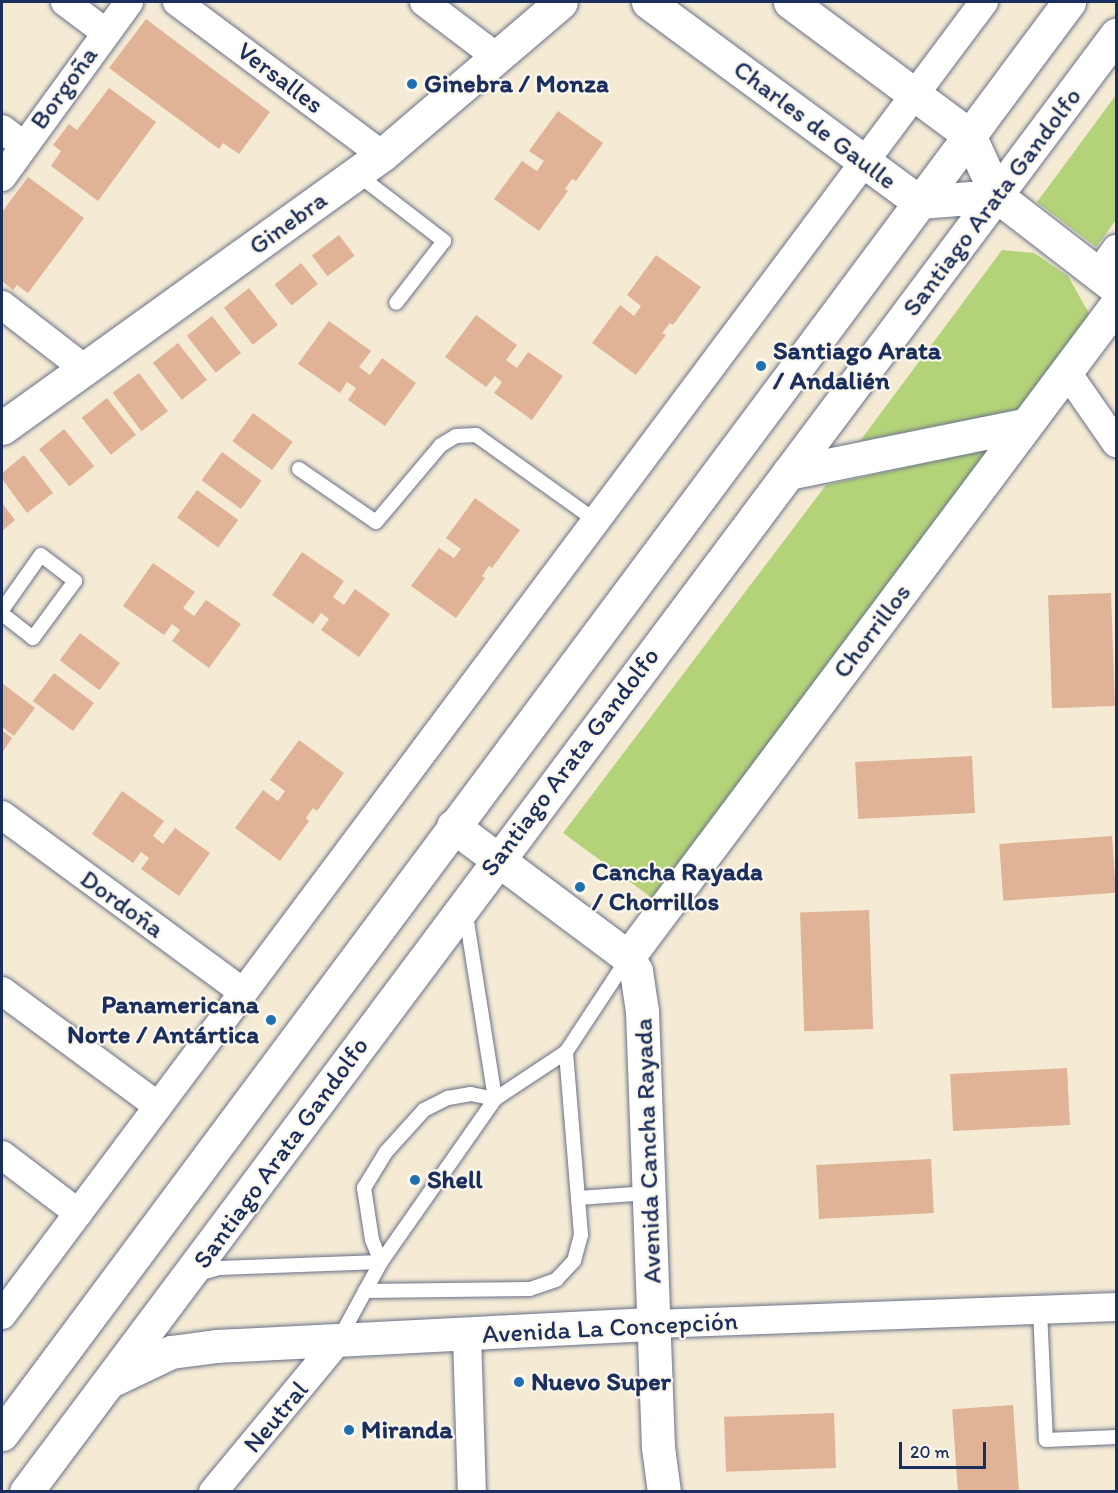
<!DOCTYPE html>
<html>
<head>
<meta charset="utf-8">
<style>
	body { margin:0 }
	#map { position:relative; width:1118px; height:1493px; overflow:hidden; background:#f5ebd5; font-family:Itim,sans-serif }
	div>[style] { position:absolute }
	.green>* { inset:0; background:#b4d379 }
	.building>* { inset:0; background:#e0b396; transform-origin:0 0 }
	.roads { filter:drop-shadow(0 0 2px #677188) drop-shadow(0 0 2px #677188) }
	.service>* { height:14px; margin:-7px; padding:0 7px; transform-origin:7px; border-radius:7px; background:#fff }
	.minor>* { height:28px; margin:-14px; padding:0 14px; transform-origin:14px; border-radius:14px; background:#fff }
	.tertiary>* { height:33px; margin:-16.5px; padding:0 16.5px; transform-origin:16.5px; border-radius:16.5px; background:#fff }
	.primary>* { height:33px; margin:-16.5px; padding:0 16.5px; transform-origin:16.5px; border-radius:16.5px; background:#fff }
	.dots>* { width:16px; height:16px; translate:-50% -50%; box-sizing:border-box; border:3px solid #fbf7ec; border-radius:50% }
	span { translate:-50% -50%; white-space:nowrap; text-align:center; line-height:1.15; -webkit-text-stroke:4.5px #fbf7ec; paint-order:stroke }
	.street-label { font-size:26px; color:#1b2f5e }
	.poi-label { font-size:26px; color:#1b2f5e; font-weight:700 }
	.left { translate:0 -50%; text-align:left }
	.right { translate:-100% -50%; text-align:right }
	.frame { position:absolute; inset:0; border:3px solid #1b2f5e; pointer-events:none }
	.scale { position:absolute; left:899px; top:1442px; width:87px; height:27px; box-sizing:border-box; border:3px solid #1b2f5e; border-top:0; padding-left:8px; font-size:18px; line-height:21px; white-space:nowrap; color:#1b2f5e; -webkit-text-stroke:4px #fbf7ec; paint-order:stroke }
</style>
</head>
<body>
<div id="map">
	<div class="green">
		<div style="clip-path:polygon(1116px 95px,1116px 220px,1096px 247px,1037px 202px)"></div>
		<div style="clip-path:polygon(1002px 250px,1034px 253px,1068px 276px,1091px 317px,1022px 409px,860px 441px)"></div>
		<div style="clip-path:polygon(994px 448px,652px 898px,563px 833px,826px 485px)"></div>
	</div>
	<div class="building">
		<div style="clip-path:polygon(146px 19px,270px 112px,239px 154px,223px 143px,219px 149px,109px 68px)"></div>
		<div style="clip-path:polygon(109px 88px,156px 122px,98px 201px,51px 166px,61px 151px,53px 145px,69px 124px,77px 130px)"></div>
		<div style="clip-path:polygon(558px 111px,603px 143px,576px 181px,572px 179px,565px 189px,568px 191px,539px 231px,494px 199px,522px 161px,537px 171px,544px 161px,529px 151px)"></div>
		<div style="clip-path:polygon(28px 177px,84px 218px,28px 293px,17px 285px,13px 290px,2px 281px,2px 212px)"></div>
		<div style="left:339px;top:235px;width:26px;height:34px;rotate:53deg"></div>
		<div style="clip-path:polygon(656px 255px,701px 287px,673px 325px,670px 323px,662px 333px,666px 335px,636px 375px,592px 343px,620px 305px,634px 316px,641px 306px,627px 295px)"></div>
		<div style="left:301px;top:263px;width:27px;height:34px;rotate:51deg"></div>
		<div style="left:249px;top:288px;width:47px;height:32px;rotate:52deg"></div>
		<div style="clip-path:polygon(476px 315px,517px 345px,506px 360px,517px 368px,528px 352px,563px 376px,532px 420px,494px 393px,502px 382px,495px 376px,486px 387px,445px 357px)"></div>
		<div style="left:212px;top:316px;width:47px;height:32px;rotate:52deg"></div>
		<div style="clip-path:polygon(329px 321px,371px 351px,359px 367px,370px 375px,382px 358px,416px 383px,385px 426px,348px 400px,356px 388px,347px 382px,340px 393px,298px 364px)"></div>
		<div style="left:178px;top:343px;width:47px;height:32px;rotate:52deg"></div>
		<div style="left:139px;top:373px;width:48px;height:33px;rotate:53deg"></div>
		<div style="left:107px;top:398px;width:47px;height:32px;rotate:52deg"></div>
		<div style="left:253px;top:413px;width:49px;height:35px;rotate:36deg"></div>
		<div style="left:64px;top:429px;width:48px;height:32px;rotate:51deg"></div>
		<div style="left:222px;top:452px;width:49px;height:35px;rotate:36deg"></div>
		<div style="clip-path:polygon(24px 455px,53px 493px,27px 513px,2px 479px,2px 473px)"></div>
		<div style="left:197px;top:490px;width:51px;height:34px;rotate:36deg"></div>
		<div style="clip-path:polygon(475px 498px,520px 530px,492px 568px,489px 566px,482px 576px,485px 578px,456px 618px,411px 586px,439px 548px,454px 558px,461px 549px,446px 538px)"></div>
		<div style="clip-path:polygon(2px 503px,15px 520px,2px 531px)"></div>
		<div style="clip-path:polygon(302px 552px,344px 581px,333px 597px,344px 605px,355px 589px,390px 614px,359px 657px,321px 630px,329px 619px,321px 613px,313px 624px,272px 595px)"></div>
		<div style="clip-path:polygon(153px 563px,195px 592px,183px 608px,194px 616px,206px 600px,241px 624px,209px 668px,172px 641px,180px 630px,172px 624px,164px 635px,123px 606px)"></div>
		<div style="left:1111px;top:593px;width:113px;height:63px;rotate:88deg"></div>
		<div style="left:80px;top:633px;width:50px;height:34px;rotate:37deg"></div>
		<div style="left:54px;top:673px;width:50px;height:35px;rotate:37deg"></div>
		<div style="clip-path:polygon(2px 683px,35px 708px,14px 736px,2px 727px)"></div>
		<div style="clip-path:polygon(2px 730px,12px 738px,2px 753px)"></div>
		<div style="clip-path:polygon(299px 740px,344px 773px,317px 811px,313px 808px,306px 818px,309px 821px,280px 861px,235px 828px,263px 790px,278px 801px,285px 791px,270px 780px)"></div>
		<div style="left:972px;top:756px;width:57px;height:117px;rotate:87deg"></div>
		<div style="clip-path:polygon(122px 791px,164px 821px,153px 836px,163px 844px,175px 828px,210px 853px,179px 896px,141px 869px,149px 858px,141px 852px,133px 863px,92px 834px)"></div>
		<div style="left:1112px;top:836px;width:57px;height:113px;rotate:86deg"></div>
		<div style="left:869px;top:910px;width:119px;height:69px;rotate:88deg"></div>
		<div style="left:1067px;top:1068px;width:57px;height:117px;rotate:87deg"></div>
		<div style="left:931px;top:1159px;width:54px;height:115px;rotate:87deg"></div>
		<div style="left:1013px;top:1405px;width:87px;height:61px;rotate:86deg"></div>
		<div style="left:834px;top:1413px;width:55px;height:110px;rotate:88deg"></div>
	</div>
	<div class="roads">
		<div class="service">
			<div style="left:357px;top:174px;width:110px;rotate:37.6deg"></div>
			<div style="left:444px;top:241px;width:78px;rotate:127.7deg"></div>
			<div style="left:299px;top:469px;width:93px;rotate:34.5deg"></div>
			<div style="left:376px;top:522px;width:101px;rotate:-49.8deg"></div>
			<div style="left:441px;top:445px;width:17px;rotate:-31deg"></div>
			<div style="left:456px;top:436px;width:20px;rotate:-3deg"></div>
			<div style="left:476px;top:435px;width:148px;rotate:35.6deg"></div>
			<div style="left:2px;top:610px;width:67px;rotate:-54.7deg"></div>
			<div style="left:41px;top:555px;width:43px;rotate:37.4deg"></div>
			<div style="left:75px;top:581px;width:71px;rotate:126.4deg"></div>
			<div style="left:33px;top:638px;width:39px;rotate:-142deg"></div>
			<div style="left:465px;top:909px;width:192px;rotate:81deg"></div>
			<div style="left:578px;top:1198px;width:71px;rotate:-4deg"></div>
			<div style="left:381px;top:1262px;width:24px;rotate:-112deg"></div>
			<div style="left:372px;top:1240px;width:53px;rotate:-98.7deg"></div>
			<div style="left:364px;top:1188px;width:42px;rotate:-58.6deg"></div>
			<div style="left:386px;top:1152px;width:57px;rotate:-47.9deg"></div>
			<div style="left:424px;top:1110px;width:27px;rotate:-27deg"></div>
			<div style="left:448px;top:1098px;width:23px;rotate:-10deg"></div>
			<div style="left:471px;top:1094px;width:25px;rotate:12deg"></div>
			<div style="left:195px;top:1275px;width:25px;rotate:-16deg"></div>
			<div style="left:219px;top:1268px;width:162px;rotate:-2.1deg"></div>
			<div style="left:365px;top:1291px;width:165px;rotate:-0.7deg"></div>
			<div style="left:530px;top:1289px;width:28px;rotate:-19deg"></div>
			<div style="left:556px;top:1280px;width:26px;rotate:-47deg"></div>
			<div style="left:574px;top:1261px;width:27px;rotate:-75deg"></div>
			<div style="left:581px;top:1235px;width:184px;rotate:-94.7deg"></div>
			<div style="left:1040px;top:1310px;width:130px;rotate:87.4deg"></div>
			<div style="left:1046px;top:1440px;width:70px;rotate:-2.5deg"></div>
			<div style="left:339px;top:1339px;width:88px;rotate:-61.4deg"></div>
			<div style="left:381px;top:1262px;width:199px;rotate:-55deg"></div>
			<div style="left:495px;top:1099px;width:85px;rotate:-33.5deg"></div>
			<div style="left:566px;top:1052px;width:113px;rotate:-56.6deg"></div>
		</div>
		<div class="minor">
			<div style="left:65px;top:2px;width:50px;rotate:36.9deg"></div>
			<div style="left:177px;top:2px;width:256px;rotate:36.7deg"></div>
			<div style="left:424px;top:2px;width:93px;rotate:37.1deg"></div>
			<div style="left:2px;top:129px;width:26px;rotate:37deg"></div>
			<div style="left:2px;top:177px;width:216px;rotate:-54deg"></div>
			<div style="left:1098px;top:274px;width:31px;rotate:-54deg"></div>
			<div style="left:2px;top:305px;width:106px;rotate:37.7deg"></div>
			<div style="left:1066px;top:371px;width:88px;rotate:55.2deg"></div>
			<div style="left:2px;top:815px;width:299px;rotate:36.3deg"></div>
			<div style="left:2px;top:991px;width:194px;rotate:36.4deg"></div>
			<div style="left:2px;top:1155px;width:96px;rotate:37.3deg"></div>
			<div style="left:2px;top:1315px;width:1640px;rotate:-53.21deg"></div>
			<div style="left:655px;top:1324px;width:461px;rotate:-2.1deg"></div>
			<div style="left:467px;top:1336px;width:156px;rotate:88.2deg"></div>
			<div style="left:213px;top:1492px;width:196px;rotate:-50.4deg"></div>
		</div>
		<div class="tertiary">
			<div style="left:648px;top:2px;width:337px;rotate:36.4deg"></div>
			<div style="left:919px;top:202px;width:78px;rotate:-4.4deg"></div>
			<div style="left:790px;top:2px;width:223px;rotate:36.6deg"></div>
			<div style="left:969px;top:135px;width:67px;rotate:65.3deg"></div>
			<div style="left:997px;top:196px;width:150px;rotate:37.7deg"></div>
			<div style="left:2px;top:428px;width:468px;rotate:-35.7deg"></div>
			<div style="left:382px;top:155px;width:235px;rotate:-40.5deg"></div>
			<div style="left:788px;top:473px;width:241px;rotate:-11.5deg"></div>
			<div style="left:453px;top:826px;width:219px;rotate:36.8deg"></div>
			<div style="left:628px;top:957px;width:16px;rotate:60deg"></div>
			<div style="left:636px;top:971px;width:40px;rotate:81.5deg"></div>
			<div style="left:642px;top:1011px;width:436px;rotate:87.9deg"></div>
			<div style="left:658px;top:1447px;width:45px;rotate:82.4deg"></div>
			<div style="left:628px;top:957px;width:814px;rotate:-53.19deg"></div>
			<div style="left:110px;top:1381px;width:68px;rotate:-25.4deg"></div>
			<div style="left:171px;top:1352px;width:45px;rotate:-7.6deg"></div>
			<div style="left:216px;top:1346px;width:440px;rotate:-2.9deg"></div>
		</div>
		<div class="primary">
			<div style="left:2px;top:1434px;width:1786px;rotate:-53.31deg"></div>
			<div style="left:26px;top:1492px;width:1820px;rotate:-53.2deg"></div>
		</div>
	</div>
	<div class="dots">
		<div style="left:412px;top:84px;background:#1f6fb2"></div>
		<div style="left:761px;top:366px;background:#1f6fb2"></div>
		<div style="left:580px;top:887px;background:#1f6fb2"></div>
		<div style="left:271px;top:1020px;background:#1f6fb2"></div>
		<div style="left:415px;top:1180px;background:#1f6fb2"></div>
		<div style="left:519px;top:1382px;background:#1f6fb2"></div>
		<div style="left:349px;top:1430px;background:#1f6fb2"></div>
	</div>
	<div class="street-label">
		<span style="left:280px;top:78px;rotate:37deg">Versalles</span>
		<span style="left:64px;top:88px;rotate:-54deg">Borgoña</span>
		<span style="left:815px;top:125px;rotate:37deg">Charles de Gaulle</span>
		<span style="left:992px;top:202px;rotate:-53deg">Santiago Arata Gandolfo</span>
		<span style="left:288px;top:223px;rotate:-36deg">Ginebra</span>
		<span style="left:872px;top:631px;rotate:-53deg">Chorrillos</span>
		<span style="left:570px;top:762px;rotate:-53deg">Santiago Arata Gandolfo</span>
		<span style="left:122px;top:904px;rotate:36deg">Dordoña</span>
		<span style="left:648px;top:1151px;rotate:-92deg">Avenida Cancha Rayada</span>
		<span style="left:281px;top:1153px;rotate:-54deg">Santiago Arata Gandolfo</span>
		<span style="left:610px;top:1328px;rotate:-3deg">Avenida La Concepción</span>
		<span style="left:276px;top:1417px;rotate:-50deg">Neutral</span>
	</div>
	<div class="poi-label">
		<span class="left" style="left:424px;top:84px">Ginebra / Monza</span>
		<span class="left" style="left:773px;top:366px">Santiago Arata<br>/ Andalién</span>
		<span class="left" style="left:592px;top:887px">Cancha Rayada<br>/ Chorrillos</span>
		<span class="right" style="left:259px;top:1020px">Panamericana<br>Norte / Antártica</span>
		<span class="left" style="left:427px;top:1180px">Shell</span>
		<span class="left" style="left:531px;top:1382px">Nuevo Super</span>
		<span class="left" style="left:361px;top:1430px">Miranda</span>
	</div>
	<div class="frame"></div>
	<div class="scale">20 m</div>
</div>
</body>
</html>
